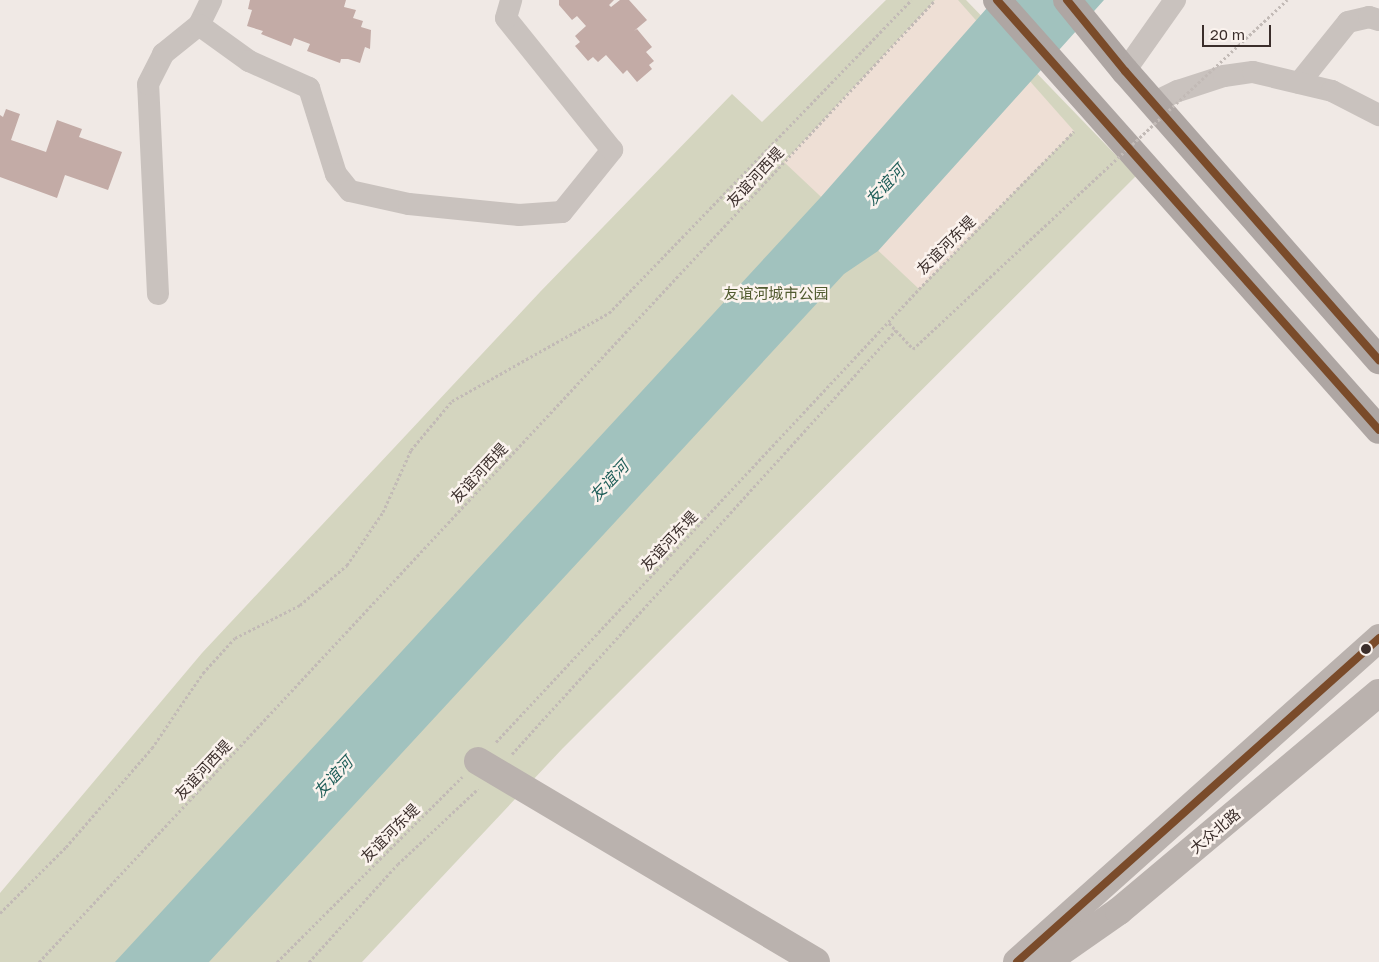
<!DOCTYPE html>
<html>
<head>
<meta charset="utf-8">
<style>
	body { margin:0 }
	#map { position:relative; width:1379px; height:962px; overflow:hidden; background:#f0e9e5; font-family:"Golos Text","Noto Sans SC",sans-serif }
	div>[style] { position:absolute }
	.green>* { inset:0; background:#d4d5bf }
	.plaza>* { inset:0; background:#eedfd5 }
	.water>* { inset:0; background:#a1c2be }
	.building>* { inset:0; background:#c3aba6 }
	.path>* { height:3px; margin-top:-1.5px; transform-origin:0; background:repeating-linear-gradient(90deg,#c2bab6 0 2.5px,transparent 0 5px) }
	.street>* { height:22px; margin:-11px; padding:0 11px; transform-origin:11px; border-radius:11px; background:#c9c2be }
	.secondary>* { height:28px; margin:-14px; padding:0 14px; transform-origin:14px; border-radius:14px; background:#bab2ae }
	.primary>* { height:28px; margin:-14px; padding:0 14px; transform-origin:14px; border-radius:14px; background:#aea6a3 }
	.path-bridge>* { height:3px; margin-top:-1.5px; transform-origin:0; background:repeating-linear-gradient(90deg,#c2bab6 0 2.5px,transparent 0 5px) }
	.bus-1>* { height:8px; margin:-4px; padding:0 4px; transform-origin:4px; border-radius:4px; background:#7a4b2a }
	.dots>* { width:14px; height:14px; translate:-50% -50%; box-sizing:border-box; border:2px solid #fbf3ee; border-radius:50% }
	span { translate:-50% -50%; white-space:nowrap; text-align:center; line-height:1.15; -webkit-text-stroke:5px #fbf3ee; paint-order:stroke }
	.street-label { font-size:15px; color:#3b2e2b }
	.park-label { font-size:15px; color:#505a2e }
	.water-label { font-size:16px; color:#1f5e59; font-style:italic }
	.scale { position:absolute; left:1202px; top:25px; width:69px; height:22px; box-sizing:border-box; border:2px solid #3b2e2b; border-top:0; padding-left:6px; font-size:15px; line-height:18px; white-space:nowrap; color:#3b2e2b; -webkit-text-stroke:4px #fbf3ee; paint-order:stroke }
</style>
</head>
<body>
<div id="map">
	<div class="green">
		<div style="clip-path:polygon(886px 0,966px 0,1136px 176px,563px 748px,362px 962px,0 962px,0 893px,202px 653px,540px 292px,732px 94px,762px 122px)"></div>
	</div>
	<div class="plaza">
		<div style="clip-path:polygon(935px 0,958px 0,1074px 131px,919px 289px,784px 162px)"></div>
	</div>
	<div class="water">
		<div style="clip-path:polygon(994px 0,1104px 0,878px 251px,844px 274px,209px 962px,115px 962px,820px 198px)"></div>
	</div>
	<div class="building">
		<div style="clip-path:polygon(250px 0,346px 0,344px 7px,356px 10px,353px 18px,363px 21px,361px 27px,371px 30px,370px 49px,365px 47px,360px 63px,348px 59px,341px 59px,340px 63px,307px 51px,310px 44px,294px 38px,291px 46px,261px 34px,263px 31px,247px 26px,252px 10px,248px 9px)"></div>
		<div style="clip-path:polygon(559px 0,614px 0,609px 5px,611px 7px,620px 0,629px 0,647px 20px,634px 31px,637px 29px,652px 47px,646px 52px,654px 61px,649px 65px,652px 69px,637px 82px,627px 70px,623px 74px,606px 55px,598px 62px,593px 57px,588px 61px,575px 46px,580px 42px,575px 36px,586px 26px,577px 16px,572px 20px,559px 5px)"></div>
		<div style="clip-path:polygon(6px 109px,20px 114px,11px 140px,46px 152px,57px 120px,82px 129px,79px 137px,122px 152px,108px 190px,65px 175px,57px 198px,0 177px,0 115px,3px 117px)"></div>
	</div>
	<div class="path">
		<div style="left:889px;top:323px;width:35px;rotate:47deg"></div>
		<div style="left:496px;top:742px;width:620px;rotate:-46.96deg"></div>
		<div style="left:919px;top:289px;width:221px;rotate:-45.5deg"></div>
		<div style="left:512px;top:754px;width:572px;rotate:-47.83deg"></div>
		<div style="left:0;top:913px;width:93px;rotate:-45deg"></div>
		<div style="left:66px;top:847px;width:131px;rotate:-49deg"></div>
		<div style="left:152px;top:748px;width:91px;rotate:-55.8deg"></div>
		<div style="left:203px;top:673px;width:47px;rotate:-47.6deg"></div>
		<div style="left:235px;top:638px;width:73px;rotate:-26.9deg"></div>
		<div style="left:300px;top:605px;width:62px;rotate:-40.4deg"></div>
		<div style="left:347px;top:565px;width:64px;rotate:-55.8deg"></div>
		<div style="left:383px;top:512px;width:68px;rotate:-65.7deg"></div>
		<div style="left:411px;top:450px;width:64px;rotate:-50.1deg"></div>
		<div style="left:452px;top:401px;width:180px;rotate:-29.3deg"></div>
		<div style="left:609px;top:313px;width:435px;rotate:-46deg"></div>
		<div style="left:39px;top:962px;width:1315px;rotate:-47.03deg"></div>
		<div style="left:277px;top:962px;width:262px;rotate:-45deg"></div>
		<div style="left:309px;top:962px;width:132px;rotate:-47.8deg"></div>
		<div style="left:398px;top:864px;width:110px;rotate:-43.2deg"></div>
	</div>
	<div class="street">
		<div style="left:199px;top:25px;width:28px;rotate:-64deg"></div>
		<div style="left:1125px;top:71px;width:87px;rotate:-54.8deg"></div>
		<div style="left:1299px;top:83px;width:78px;rotate:-51.2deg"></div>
		<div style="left:1348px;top:22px;width:22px;rotate:-13deg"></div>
		<div style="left:1369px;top:17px;width:10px;rotate:17deg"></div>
		<div style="left:1153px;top:103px;width:28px;rotate:-26deg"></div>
		<div style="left:1178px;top:91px;width:48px;rotate:-18.1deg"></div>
		<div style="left:1224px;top:76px;width:29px;rotate:-8deg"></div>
		<div style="left:1253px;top:72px;width:81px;rotate:13.5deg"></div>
		<div style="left:1332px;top:91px;width:53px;rotate:27.1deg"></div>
		<div style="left:158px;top:294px;width:210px;rotate:-92.7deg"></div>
		<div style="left:148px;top:84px;width:34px;rotate:-63deg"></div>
		<div style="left:163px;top:54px;width:46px;rotate:-38.9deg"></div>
		<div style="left:199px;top:25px;width:62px;rotate:35.8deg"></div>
		<div style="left:249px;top:61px;width:66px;rotate:24.2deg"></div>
		<div style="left:309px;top:88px;width:90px;rotate:72.6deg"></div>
		<div style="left:336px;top:174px;width:22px;rotate:51deg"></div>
		<div style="left:350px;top:191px;width:60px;rotate:12.4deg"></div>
		<div style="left:409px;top:204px;width:111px;rotate:5.7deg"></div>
		<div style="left:519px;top:215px;width:43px;rotate:-4deg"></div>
		<div style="left:562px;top:212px;width:80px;rotate:-51.1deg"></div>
		<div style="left:612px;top:150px;width:169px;rotate:-128.8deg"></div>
		<div style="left:506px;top:18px;width:19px;rotate:-74deg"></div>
	</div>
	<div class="secondary">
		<div style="left:478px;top:761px;width:393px;rotate:30.7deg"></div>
		<div style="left:1017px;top:962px;width:486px;rotate:-41.8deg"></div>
		<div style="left:1046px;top:962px;width:89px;rotate:-34.9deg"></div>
		<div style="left:1119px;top:911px;width:339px;rotate:-40deg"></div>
	</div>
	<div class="primary">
		<div style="left:997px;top:0;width:575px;rotate:48.38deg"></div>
		<div style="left:1067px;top:0;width:92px;rotate:50.8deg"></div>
		<div style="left:1125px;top:71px;width:385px;rotate:48.7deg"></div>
	</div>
	<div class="path-bridge">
		<div style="left:913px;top:349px;width:512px;rotate:-43.02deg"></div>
	</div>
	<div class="bus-1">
		<div style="left:997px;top:0;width:575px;rotate:48.38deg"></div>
		<div style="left:1067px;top:0;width:92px;rotate:50.8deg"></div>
		<div style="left:1125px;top:71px;width:385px;rotate:48.7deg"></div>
		<div style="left:1017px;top:962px;width:486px;rotate:-41.8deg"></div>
	</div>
	<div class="dots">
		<div style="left:1366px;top:649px;background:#3b2e2b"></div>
	</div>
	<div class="street-label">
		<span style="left:755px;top:177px;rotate:-47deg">友谊河西堤</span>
		<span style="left:946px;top:245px;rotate:-45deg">友谊河东堤</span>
		<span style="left:479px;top:473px;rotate:-47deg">友谊河西堤</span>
		<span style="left:669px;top:541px;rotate:-47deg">友谊河东堤</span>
		<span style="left:203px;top:770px;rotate:-47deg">友谊河西堤</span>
		<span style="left:1215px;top:831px;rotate:-40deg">大众北路</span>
		<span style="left:390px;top:833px;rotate:-45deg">友谊河东堤</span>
	</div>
	<div class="park-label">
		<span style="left:776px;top:294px">友谊河城市公园</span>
	</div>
	<div class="water-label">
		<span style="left:885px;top:185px;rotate:-47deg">友谊河</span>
		<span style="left:609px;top:481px;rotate:-47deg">友谊河</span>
		<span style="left:333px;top:777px;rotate:-47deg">友谊河</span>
	</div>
	<div class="scale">20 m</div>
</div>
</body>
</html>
